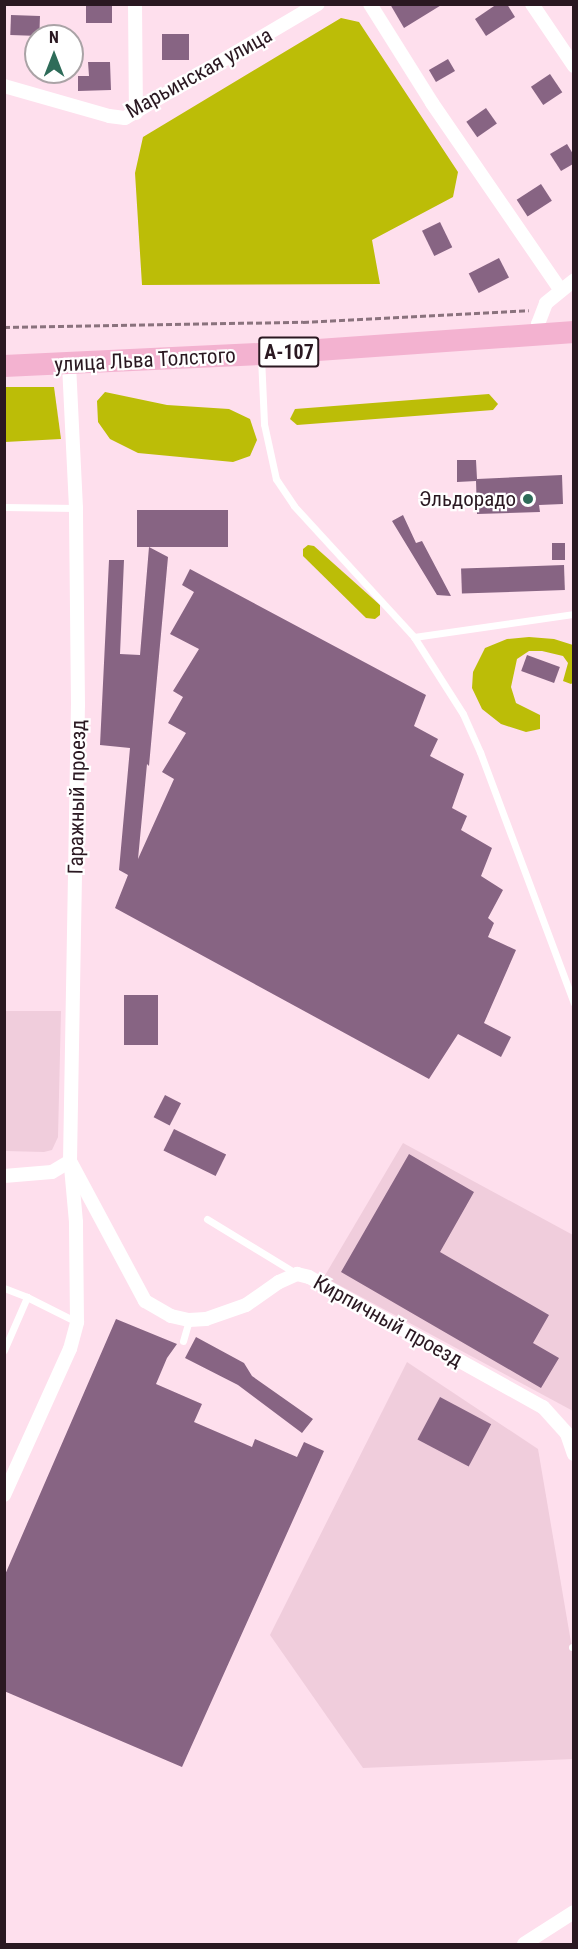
<!DOCTYPE html>
<html>
<head>
<meta charset="utf-8">
<style>
	body { margin:0 }
	#map { position:relative; width:578px; height:1949px; overflow:hidden; background:#fedfed; font-family:"Roboto Condensed",sans-serif }
	div>[style] { position:absolute }
	.built>* { inset:0; background:#f0cddc }
	.forest>* { inset:0; background:#bcbd07 }
	.building>* { inset:0; background:#876483; transform-origin:0 0 }
	.path>* { height:3px; margin-top:-1.5px; transform-origin:0; background:repeating-linear-gradient(90deg,#8a727d 0 6px,transparent 0 9px) }
	.service>* { height:7px; margin:-3.5px; padding:0 3.5px; transform-origin:3.5px; border-radius:3.5px; background:#fff }
	.minor>* { height:14px; margin:-7px; padding:0 7px; transform-origin:7px; border-radius:7px; background:#fff }
	.trunk>* { height:22px; margin:-11px; padding:0 11px; transform-origin:11px; border-radius:11px; background:#f3b2d0 }
	.dots>* { width:16px; height:16px; translate:-50% -50%; box-sizing:border-box; border:3px solid #fff; border-radius:50% }
	span { translate:-50% -50%; white-space:nowrap; text-align:center; line-height:1.15; -webkit-text-stroke:4.5px #fff; paint-order:stroke }
	.shield-label span { padding:2px 4px; background:#fff; border:2px solid; border-radius:4px; -webkit-text-stroke-width:0 }
	.shield-label { font-size:20px; color:#2a1821; font-weight:700 }
	.street-label { font-size:21px; color:#2a1821 }
	.poi-label { font-size:21px; color:#2a1821 }
	.right { translate:-100% -50%; text-align:right }
	.frame { position:absolute; inset:0; border:6px solid #2a1821; pointer-events:none }
	.north { position:absolute; left:24px; top:24px; width:60px; height:60px; box-sizing:border-box; background:#fff; border:2px solid #aaa3a6; border-radius:50%; rotate:0deg; font-size:16px; font-weight:700; line-height:24px; text-align:center; color:#2a1821 }
	.north::after { content:''; display:block; margin:auto; width:21px; height:27px; background:#2e6c59; clip-path:polygon(50% 0,100% 100%,50% 72%,0 100%) }
</style>
</head>
<body>
<div id="map">
	<div class="built">
		<div style="clip-path:polygon(5px 1011px,61px 1011px,58px 1137px,52px 1150px,44px 1152px,5px 1151px)"></div>
		<div style="clip-path:polygon(403px 1143px,573px 1235px,573px 1411px,324px 1277px)"></div>
		<div style="clip-path:polygon(407px 1362px,538px 1449px,573px 1654px,573px 1759px,363px 1768px,270px 1635px)"></div>
	</div>
	<div class="forest">
		<div style="clip-path:polygon(341px 18px,359px 22px,458px 172px,453px 197px,372px 240px,380px 284px,142px 285px,135px 173px,143px 137px)"></div>
		<div style="clip-path:polygon(5px 387px,54px 387px,61px 439px,5px 442px)"></div>
		<div style="clip-path:polygon(105px 392px,167px 405px,229px 409px,250px 419px,257px 440px,250px 456px,233px 462px,138px 453px,110px 439px,98px 422px,97px 401px)"></div>
		<div style="clip-path:polygon(489px 394px,498px 404px,493px 410px,297px 425px,290px 419px,295px 409px)"></div>
		<div style="clip-path:polygon(308px 545px,314px 546px,380px 605px,380px 615px,375px 619px,366px 618px,303px 556px,303px 549px)"></div>
		<div style="clip-path:polygon(529px 637px,554px 639px,573px 645px,574px 682px,571px 684px,563px 681px,568px 663px,563px 656px,542px 651px,529px 651px,517px 659px,511px 687px,516px 703px,540px 715px,540px 729px,526px 732px,501px 724px,482px 709px,472px 688px,473px 672px,485px 648px,507px 639px)"></div>
	</div>
	<div class="building">
		<div style="left:86px;top:4px;width:26px;height:19px"></div>
		<div style="clip-path:polygon(390px 4px,443px 4px,404px 28px)"></div>
		<div style="clip-path:polygon(497px 4px,507px 4px,515px 17px,486px 36px,475px 19px)"></div>
		<div style="left:11px;top:15px;width:29px;height:20px;rotate:2deg"></div>
		<div style="left:162px;top:34px;width:27px;height:26px"></div>
		<div style="left:448px;top:59px;width:14px;height:22px;rotate:60deg"></div>
		<div style="clip-path:polygon(88px 62px,110px 62px,111px 90px,78px 91px,78px 76px,89px 76px)"></div>
		<div style="left:550px;top:74px;width:22px;height:23px;rotate:56deg"></div>
		<div style="left:486px;top:108px;width:19px;height:24px;rotate:55deg"></div>
		<div style="clip-path:polygon(567px 144px,573px 154px,573px 164px,561px 171px,550px 154px)"></div>
		<div style="left:541px;top:184px;width:20px;height:29px;rotate:57deg"></div>
		<div style="left:440px;top:222px;width:28px;height:20px;rotate:64deg"></div>
		<div style="left:499px;top:258px;width:22px;height:34px;rotate:63deg"></div>
		<div style="clip-path:polygon(457px 460px,476px 460px,477px 479px,562px 475px,563px 504px,539px 505px,540px 512px,477px 514px,476px 481px,457px 482px)"></div>
		<div style="left:137px;top:510px;width:91px;height:37px"></div>
		<div style="clip-path:polygon(403px 515px,416px 543px,422px 541px,451px 596px,437px 595px,392px 521px)"></div>
		<div style="left:552px;top:543px;width:13px;height:17px"></div>
		<div style="clip-path:polygon(149px 547px,168px 557px,149px 766px,147px 764px,138px 859px,174px 779px,162px 772px,186px 733px,168px 723px,183px 697px,173px 691px,199px 649px,170px 634px,194px 592px,182px 585px,190px 569px,426px 695px,414px 726px,438px 739px,430px 756px,464px 774px,452px 808px,467px 816px,461px 830px,492px 848px,481px 876px,503px 890px,488px 918px,494px 923px,488px 937px,516px 950px,484px 1023px,511px 1037px,501px 1057px,458px 1034px,429px 1079px,115px 908px,128px 875px,119px 870px,130px 748px,100px 745px,109px 560px,124px 560px,120px 654px,140px 655px)"></div>
		<div style="left:564px;top:565px;width:25px;height:103px;rotate:88deg"></div>
		<div style="left:527px;top:655px;width:35px;height:17px;rotate:20deg"></div>
		<div style="left:124px;top:995px;width:34px;height:50px"></div>
		<div style="left:165px;top:1095px;width:18px;height:25px;rotate:27deg"></div>
		<div style="left:174px;top:1129px;width:58px;height:24px;rotate:26deg"></div>
		<div style="clip-path:polygon(409px 1154px,474px 1192px,440px 1252px,549px 1315px,533px 1343px,559px 1358px,541px 1388px,341px 1272px)"></div>
		<div style="clip-path:polygon(116px 1319px,177px 1344px,167px 1358px,156px 1384px,202px 1404px,194px 1422px,252px 1447px,255px 1439px,297px 1457px,304px 1442px,324px 1451px,182px 1767px,4px 1691px,4px 1577px)"></div>
		<div style="clip-path:polygon(196px 1337px,244px 1363px,252px 1376px,313px 1419px,302px 1433px,238px 1385px,185px 1358px)"></div>
		<div style="left:440px;top:1397px;width:58px;height:48px;rotate:28deg"></div>
	</div>
	<div class="path">
		<div style="left:4px;top:327px;width:299px;rotate:-1deg"></div>
		<div style="left:303px;top:322px;width:226px;rotate:-3deg"></div>
	</div>
	<div class="service">
		<div style="left:261px;top:357px;width:67px;rotate:87.4deg"></div>
		<div style="left:264px;top:424px;width:56px;rotate:77.7deg"></div>
		<div style="left:276px;top:479px;width:32px;rotate:56deg"></div>
		<div style="left:294px;top:506px;width:178px;rotate:47.5deg"></div>
		<div style="left:414px;top:637px;width:91px;rotate:57.5deg"></div>
		<div style="left:463px;top:714px;width:42px;rotate:65.9deg"></div>
		<div style="left:480px;top:752px;width:268px;rotate:69.5deg"></div>
		<div style="left:4px;top:507px;width:72px;rotate:0.8deg"></div>
		<div style="left:414px;top:637px;width:162px;rotate:-8.2deg"></div>
		<div style="left:207px;top:1219px;width:105px;rotate:31.4deg"></div>
		<div style="left:4px;top:1288px;width:25px;rotate:21deg"></div>
		<div style="left:183px;top:1341px;width:22px;rotate:-74deg"></div>
		<div style="left:4px;top:1350px;width:58px;rotate:-66.5deg"></div>
		<div style="left:27px;top:1297px;width:56px;rotate:26.6deg"></div>
		<div style="left:572px;top:1647px;width:2px"></div>
	</div>
	<div class="minor">
		<div style="left:135px;top:4px;width:109px;rotate:89.5deg"></div>
		<div style="left:370px;top:4px;width:117px;rotate:57.9deg"></div>
		<div style="left:432px;top:103px;width:226px;rotate:55.5deg"></div>
		<div style="left:532px;top:4px;width:75px;rotate:55.9deg"></div>
		<div style="left:4px;top:86px;width:109px;rotate:15.9deg"></div>
		<div style="left:109px;top:116px;width:16px;rotate:7deg"></div>
		<div style="left:125px;top:118px;width:224px;rotate:-30.6deg"></div>
		<div style="left:538px;top:335px;width:11px;rotate:-90deg"></div>
		<div style="left:538px;top:324px;width:22px;rotate:-69deg"></div>
		<div style="left:546px;top:303px;width:36px;rotate:-39deg"></div>
		<div style="left:70px;top:1161px;width:159px;rotate:61.8deg"></div>
		<div style="left:145px;top:1301px;width:30px;rotate:30deg"></div>
		<div style="left:171px;top:1316px;width:18px;rotate:13deg"></div>
		<div style="left:189px;top:1320px;width:17px;rotate:-3deg"></div>
		<div style="left:206px;top:1319px;width:42px;rotate:-19.3deg"></div>
		<div style="left:246px;top:1305px;width:40px;rotate:-34.9deg"></div>
		<div style="left:279px;top:1282px;width:20px;rotate:-24deg"></div>
		<div style="left:297px;top:1274px;width:12px;rotate:14deg"></div>
		<div style="left:309px;top:1277px;width:268px;rotate:29.1deg"></div>
		<div style="left:543px;top:1407px;width:36px;rotate:48deg"></div>
		<div style="left:567px;top:1434px;width:21px;rotate:71deg"></div>
		<div style="left:4px;top:1176px;width:48px;rotate:-4.8deg"></div>
		<div style="left:52px;top:1172px;width:21px;rotate:-31deg"></div>
		<div style="left:70px;top:1161px;width:456px;rotate:-89deg"></div>
		<div style="left:78px;top:705px;width:197px;rotate:-90.6deg"></div>
		<div style="left:76px;top:508px;width:144px;rotate:-92.8deg"></div>
		<div style="left:4px;top:1495px;width:160px;rotate:-65.7deg"></div>
		<div style="left:70px;top:1349px;width:28px;rotate:-75deg"></div>
		<div style="left:77px;top:1322px;width:100px;rotate:-90.6deg"></div>
		<div style="left:76px;top:1222px;width:55px;rotate:-95.2deg"></div>
		<div style="left:524px;top:1944px;width:59px;rotate:-32.6deg"></div>
	</div>
	<div class="trunk">
		<div style="left:4px;top:366px;width:257px;rotate:-2.7deg"></div>
		<div style="left:261px;top:354px;width:314px;rotate:-4deg"></div>
	</div>
	<div class="dots">
		<div style="left:528px;top:499px;background:#2e6c59"></div>
	</div>
	<div class="shield-label">
		<span style="left:289px;top:352px">А-107</span>
	</div>
	<div class="street-label">
		<span style="left:199px;top:73px;rotate:-29deg">Марьинская улица</span>
		<span style="left:145px;top:360px;rotate:-3deg">улица Льва Толстого</span>
		<span style="left:77px;top:797px;rotate:-89deg">Гаражный проезд</span>
		<span style="left:388px;top:1321px;rotate:29deg">Кирпичный проезд</span>
	</div>
	<div class="poi-label">
		<span class="right" style="left:516px;top:499px">Эльдорадо</span>
	</div>
	<div class="frame"></div>
	<div class="north">N</div>
</div>
</body>
</html>
